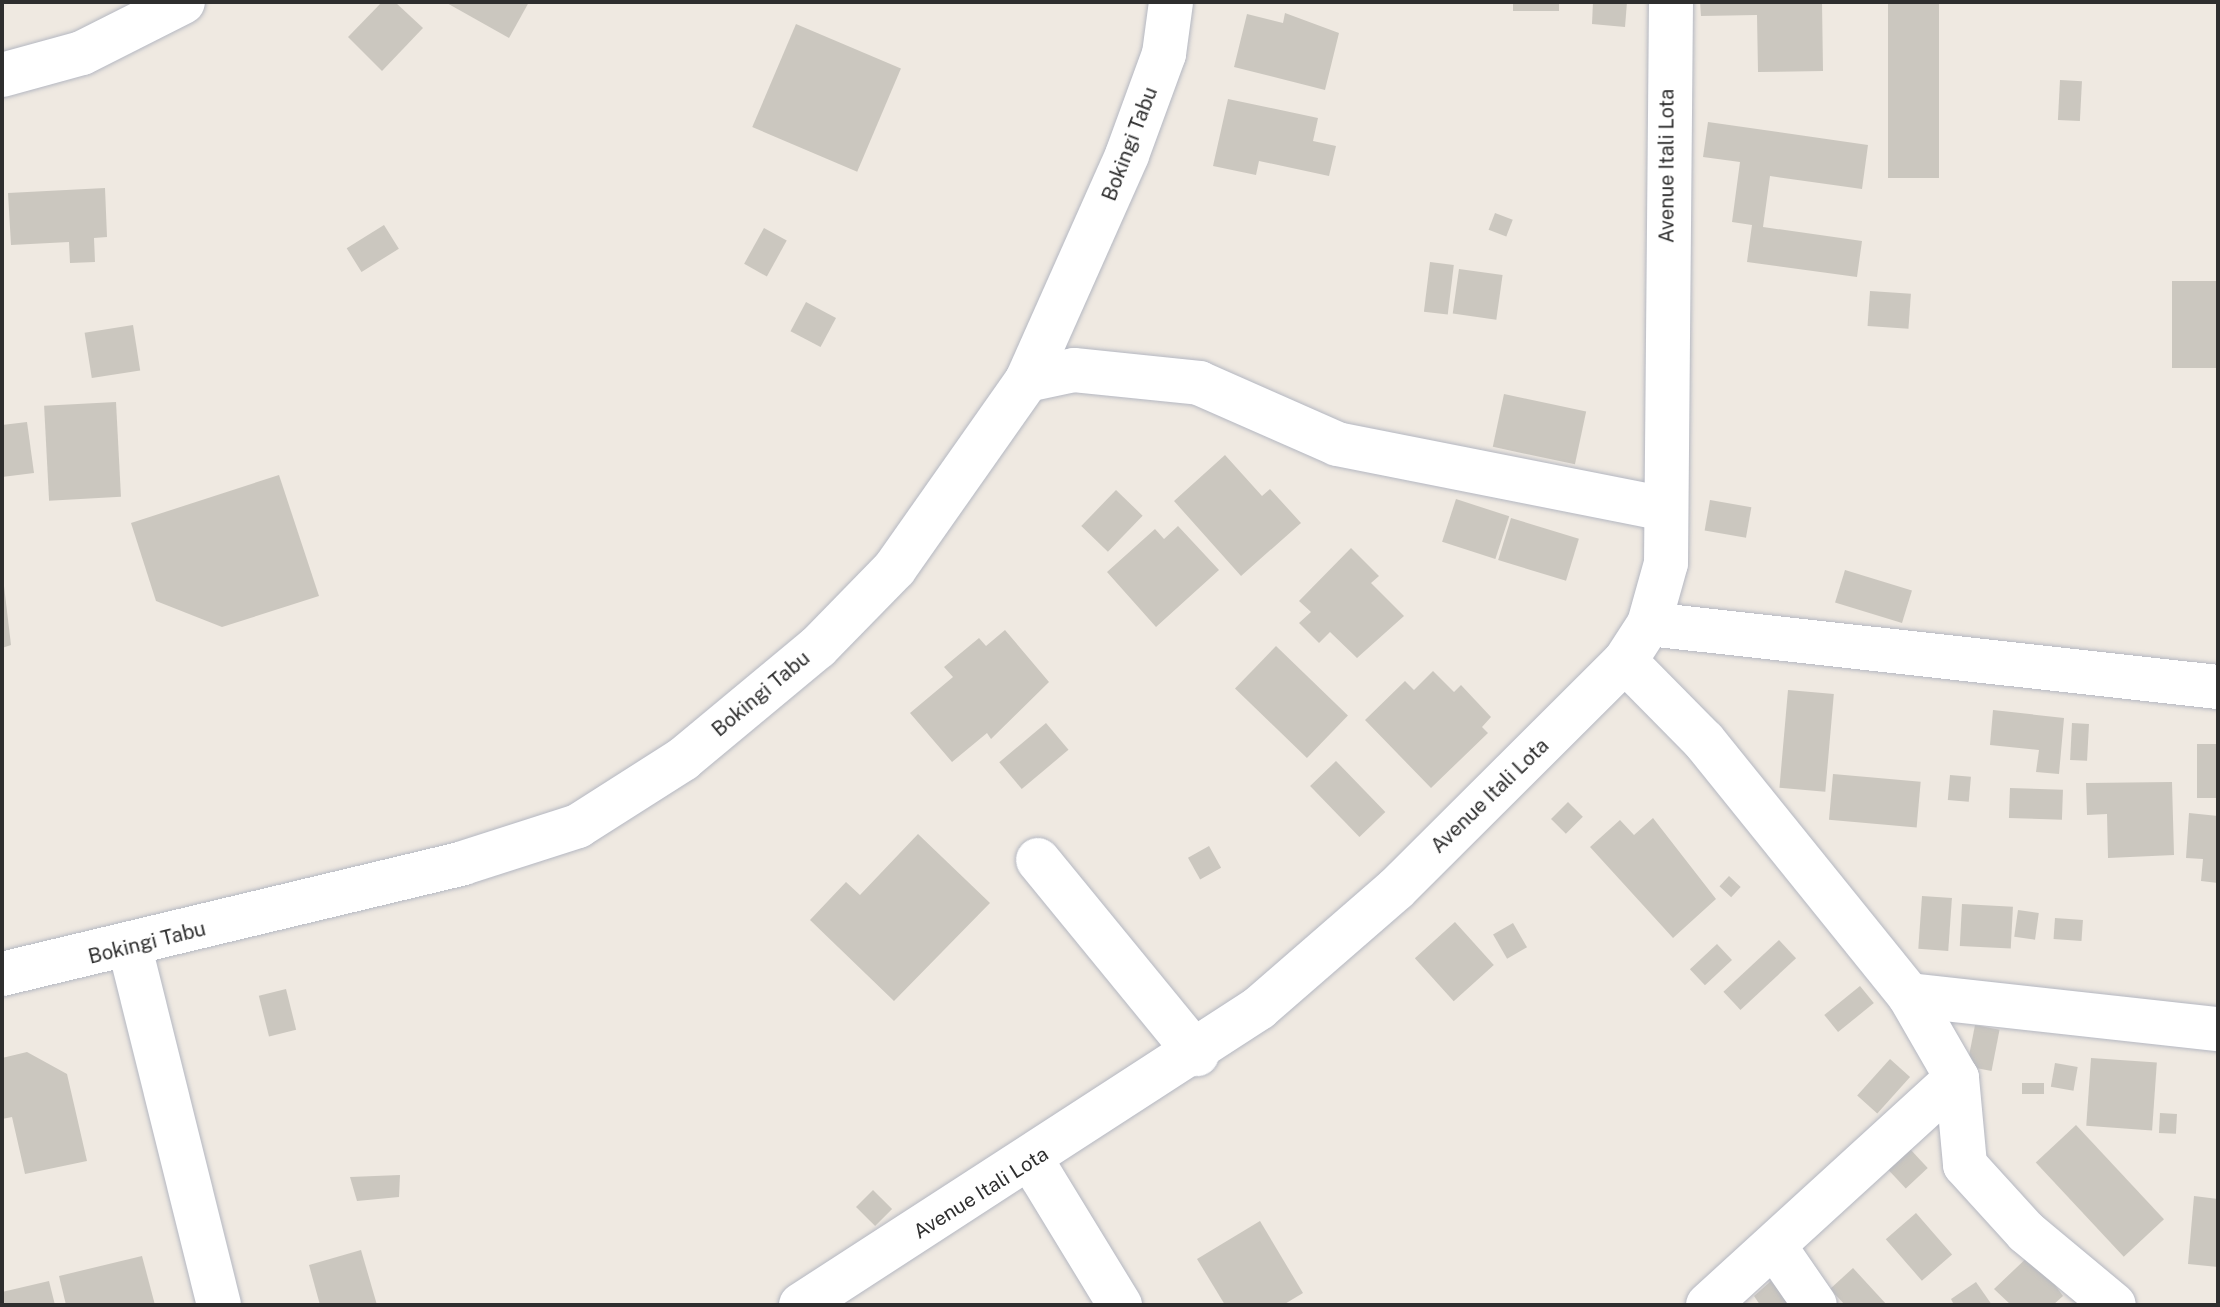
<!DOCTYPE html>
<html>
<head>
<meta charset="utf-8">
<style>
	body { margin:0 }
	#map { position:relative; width:2220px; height:1307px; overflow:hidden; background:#efe9e1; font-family:"Public Sans",sans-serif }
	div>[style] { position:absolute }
	.building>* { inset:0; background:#cbc7bf; transform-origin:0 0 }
	.roads { filter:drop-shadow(0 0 2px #b4b7c1) drop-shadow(0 0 2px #b4b7c1) }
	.minor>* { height:44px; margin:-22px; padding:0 22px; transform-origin:22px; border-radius:22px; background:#fff }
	span { translate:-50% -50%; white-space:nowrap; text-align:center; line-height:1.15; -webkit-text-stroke:8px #fff; paint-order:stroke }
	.street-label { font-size:20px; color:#2e2e2e }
	.frame { position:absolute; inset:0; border:4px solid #2e2e2e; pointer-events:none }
</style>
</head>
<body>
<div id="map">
	<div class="building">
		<div style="clip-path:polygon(382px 2px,395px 2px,423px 28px,382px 71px,348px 37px)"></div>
		<div style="clip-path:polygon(445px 2px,529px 2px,509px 38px)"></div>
		<div style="left:1513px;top:2px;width:46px;height:9px"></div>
		<div style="clip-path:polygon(1593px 2px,1627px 2px,1625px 27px,1592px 24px)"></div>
		<div style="clip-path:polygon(1700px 2px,1822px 2px,1823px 71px,1758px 72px,1757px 15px,1701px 16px)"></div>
		<div style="left:1888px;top:2px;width:51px;height:176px"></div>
		<div style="clip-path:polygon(1285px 13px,1339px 33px,1325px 90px,1234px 67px,1247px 14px,1283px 23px)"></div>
		<div style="left:796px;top:24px;width:114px;height:112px;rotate:23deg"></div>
		<div style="left:2060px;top:80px;width:22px;height:40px;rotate:3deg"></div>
		<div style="clip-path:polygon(1228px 99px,1318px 118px,1313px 141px,1336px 146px,1329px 176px,1259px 161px,1256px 175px,1213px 166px)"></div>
		<div style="clip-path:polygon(1708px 122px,1868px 145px,1862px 189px,1770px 176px,1763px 227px,1862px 241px,1857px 277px,1747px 262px,1752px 225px,1732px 222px,1740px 162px,1703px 157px)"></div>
		<div style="clip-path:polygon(105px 188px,107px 237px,94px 238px,95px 262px,70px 263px,69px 242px,11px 245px,8px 193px)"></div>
		<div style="left:1495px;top:213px;width:19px;height:18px;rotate:21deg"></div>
		<div style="left:384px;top:225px;width:28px;height:44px;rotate:58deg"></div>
		<div style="left:764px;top:228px;width:26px;height:41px;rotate:29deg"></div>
		<div style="left:1430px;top:262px;width:24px;height:50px;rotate:7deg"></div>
		<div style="left:1459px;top:269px;width:44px;height:45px;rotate:8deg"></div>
		<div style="left:2218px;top:281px;width:87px;height:46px;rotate:90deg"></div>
		<div style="left:1870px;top:291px;width:41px;height:35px;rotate:4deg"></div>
		<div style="left:806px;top:302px;width:34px;height:33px;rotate:28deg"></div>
		<div style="left:133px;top:325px;width:46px;height:49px;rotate:81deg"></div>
		<div style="left:1504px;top:394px;width:84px;height:54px;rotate:12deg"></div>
		<div style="left:116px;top:402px;width:95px;height:72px;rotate:87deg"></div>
		<div style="clip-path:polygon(27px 422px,34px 473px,2px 477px,2px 425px)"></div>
		<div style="clip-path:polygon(1225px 455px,1262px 496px,1270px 489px,1301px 523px,1241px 576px,1174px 501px)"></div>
		<div style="clip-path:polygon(279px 475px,319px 596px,222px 627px,156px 601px,131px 523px)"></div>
		<div style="left:1116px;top:490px;width:37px;height:50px;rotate:44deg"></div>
		<div style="left:1456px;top:499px;width:56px;height:45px;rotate:18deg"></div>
		<div style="left:1710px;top:500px;width:42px;height:31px;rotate:10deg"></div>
		<div style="left:1511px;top:518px;width:71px;height:44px;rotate:17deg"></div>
		<div style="clip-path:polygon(1178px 526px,1219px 570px,1156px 627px,1107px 572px,1155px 529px,1164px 539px)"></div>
		<div style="clip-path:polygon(1351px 548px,1379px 576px,1371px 583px,1404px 616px,1357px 658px,1330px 632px,1319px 643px,1299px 623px,1311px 612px,1299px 601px)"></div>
		<div style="clip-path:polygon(2px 569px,11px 645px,2px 648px)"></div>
		<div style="left:1845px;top:570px;width:70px;height:34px;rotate:17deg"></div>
		<div style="clip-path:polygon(1005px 630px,1049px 682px,991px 739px,987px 733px,952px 762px,910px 713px,953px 677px,944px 667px,979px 638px,986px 646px)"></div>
		<div style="left:1276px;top:646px;width:100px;height:59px;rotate:44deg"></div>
		<div style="clip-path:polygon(1433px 671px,1454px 692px,1461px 685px,1491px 717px,1482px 727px,1488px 733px,1431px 788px,1365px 720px,1405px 681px,1414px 690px)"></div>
		<div style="left:1788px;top:690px;width:46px;height:98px;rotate:5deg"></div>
		<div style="clip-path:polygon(1993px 710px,2064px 718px,2059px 774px,2036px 772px,2039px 750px,1990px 745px)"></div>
		<div style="left:1046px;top:723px;width:35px;height:61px;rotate:50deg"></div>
		<div style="left:2072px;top:723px;width:17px;height:37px;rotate:3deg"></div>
		<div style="left:2197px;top:744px;width:21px;height:54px"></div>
		<div style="left:1336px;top:761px;width:71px;height:36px;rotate:46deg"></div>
		<div style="left:1833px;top:774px;width:88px;height:46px;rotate:5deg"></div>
		<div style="left:1950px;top:775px;width:21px;height:25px;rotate:5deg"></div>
		<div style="clip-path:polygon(2172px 782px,2174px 855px,2108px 858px,2107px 814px,2087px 815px,2086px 783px)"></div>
		<div style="left:2010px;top:788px;width:53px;height:30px;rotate:2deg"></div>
		<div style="left:1568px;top:802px;width:21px;height:24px;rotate:45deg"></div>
		<div style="clip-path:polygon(2189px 813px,2218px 816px,2218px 883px,2201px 881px,2203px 859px,2186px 858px)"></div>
		<div style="clip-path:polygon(1653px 818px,1716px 899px,1673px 938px,1590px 847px,1620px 820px,1634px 835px)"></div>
		<div style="clip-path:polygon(918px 834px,990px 903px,894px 1001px,810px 920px,846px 882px,860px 895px)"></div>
		<div style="left:1209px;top:846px;width:25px;height:24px;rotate:61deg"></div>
		<div style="left:1729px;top:876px;width:16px;height:14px;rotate:43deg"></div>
		<div style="left:1922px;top:896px;width:30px;height:53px;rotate:4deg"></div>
		<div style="left:1962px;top:904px;width:51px;height:42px;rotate:3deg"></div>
		<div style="left:2018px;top:910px;width:21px;height:27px;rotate:8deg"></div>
		<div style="left:2055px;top:918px;width:28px;height:21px;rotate:4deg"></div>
		<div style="left:1455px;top:922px;width:58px;height:54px;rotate:48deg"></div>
		<div style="left:1513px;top:923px;width:28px;height:23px;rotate:60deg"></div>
		<div style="left:1779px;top:940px;width:25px;height:76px;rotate:47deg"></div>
		<div style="left:1717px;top:944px;width:22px;height:37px;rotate:47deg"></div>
		<div style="left:1860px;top:986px;width:22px;height:46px;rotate:51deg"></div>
		<div style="left:286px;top:989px;width:42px;height:28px;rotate:76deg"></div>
		<div style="left:1975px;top:1025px;width:25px;height:42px;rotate:11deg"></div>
		<div style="clip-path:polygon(27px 1052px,67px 1074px,87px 1161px,25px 1174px,12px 1117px,2px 1119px,2px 1058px)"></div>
		<div style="left:2091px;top:1058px;width:66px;height:68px;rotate:4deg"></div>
		<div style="left:1890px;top:1059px;width:27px;height:49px;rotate:42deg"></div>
		<div style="left:2055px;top:1063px;width:23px;height:24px;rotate:10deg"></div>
		<div style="left:2022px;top:1083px;width:22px;height:11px"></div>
		<div style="left:2160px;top:1113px;width:17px;height:20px;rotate:3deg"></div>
		<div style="left:2076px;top:1125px;width:129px;height:55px;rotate:47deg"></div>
		<div style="left:1910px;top:1149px;width:26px;height:30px;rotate:47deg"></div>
		<div style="clip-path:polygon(400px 1175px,399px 1197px,357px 1201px,350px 1177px)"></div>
		<div style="left:873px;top:1190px;width:27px;height:24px;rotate:45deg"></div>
		<div style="clip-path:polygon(2194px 1196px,2218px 1199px,2218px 1267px,2188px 1264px)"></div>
		<div style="left:1916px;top:1213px;width:55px;height:40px;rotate:49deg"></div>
		<div style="clip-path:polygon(1260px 1221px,1303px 1293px,1283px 1305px,1225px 1305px,1197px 1259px)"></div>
		<div style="clip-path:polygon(361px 1250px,377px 1305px,320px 1305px,309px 1265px)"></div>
		<div style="clip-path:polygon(2035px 1250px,2062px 1278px,2055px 1285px,2063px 1296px,2053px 1305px,2011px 1305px,1994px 1289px)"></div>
		<div style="clip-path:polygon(142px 1256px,155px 1305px,66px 1305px,59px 1276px)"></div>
		<div style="clip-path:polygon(1853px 1268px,1887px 1305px,1845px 1305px,1830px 1289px)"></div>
		<div style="clip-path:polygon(49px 1281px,55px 1305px,2px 1305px,2px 1292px)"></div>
		<div style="clip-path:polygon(1771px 1281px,1791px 1305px,1760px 1305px,1754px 1296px)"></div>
		<div style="clip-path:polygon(1976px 1282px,1992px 1305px,1954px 1305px,1951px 1299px)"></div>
	</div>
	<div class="roads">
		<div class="minor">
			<div style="left:2px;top:75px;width:83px;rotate:-15.4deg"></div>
			<div style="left:82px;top:53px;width:113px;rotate:-26.8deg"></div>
			<div style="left:1027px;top:380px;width:48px;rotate:-12deg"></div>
			<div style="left:1074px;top:370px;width:126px;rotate:5.9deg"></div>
			<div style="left:1199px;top:383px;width:151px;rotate:23.8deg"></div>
			<div style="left:1337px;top:444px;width:334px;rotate:11.2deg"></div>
			<div style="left:1649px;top:624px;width:572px;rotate:6.32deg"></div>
			<div style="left:1625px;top:661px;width:112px;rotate:45.4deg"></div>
			<div style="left:1704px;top:741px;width:326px;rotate:51.1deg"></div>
			<div style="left:1909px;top:995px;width:96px;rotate:60deg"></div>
			<div style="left:1957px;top:1078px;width:87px;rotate:84.7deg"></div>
			<div style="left:1965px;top:1165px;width:91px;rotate:47.7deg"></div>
			<div style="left:2026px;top:1232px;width:114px;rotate:39.7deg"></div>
			<div style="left:1038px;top:860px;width:251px;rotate:50.7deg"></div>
			<div style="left:130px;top:948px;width:368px;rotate:76deg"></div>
			<div style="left:2px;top:974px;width:474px;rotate:-13.5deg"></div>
			<div style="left:463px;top:863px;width:121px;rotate:-17.8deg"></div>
			<div style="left:578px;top:826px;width:125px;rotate:-32.5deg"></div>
			<div style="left:683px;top:759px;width:175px;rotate:-39.7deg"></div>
			<div style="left:818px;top:647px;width:110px;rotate:-45.7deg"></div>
			<div style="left:895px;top:568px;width:230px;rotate:-54.9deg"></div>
			<div style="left:1027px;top:380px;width:246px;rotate:-66deg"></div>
			<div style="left:1127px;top:155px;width:108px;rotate:-69.9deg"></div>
			<div style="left:1164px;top:54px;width:52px;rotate:-82.3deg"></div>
			<div style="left:1909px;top:995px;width:311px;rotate:6.3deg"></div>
			<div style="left:1032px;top:1161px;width:169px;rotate:58.6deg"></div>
			<div style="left:1775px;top:1247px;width:70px;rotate:55.4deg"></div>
			<div style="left:801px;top:1305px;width:546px;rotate:-32.96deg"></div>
			<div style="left:1259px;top:1008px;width:181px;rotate:-41deg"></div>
			<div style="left:1396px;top:889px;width:323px;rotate:-44.9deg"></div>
			<div style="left:1625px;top:661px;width:44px;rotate:-57deg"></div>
			<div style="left:1649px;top:624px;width:63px;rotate:-74.4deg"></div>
			<div style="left:1666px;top:563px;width:561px;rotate:-89.49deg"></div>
			<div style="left:1708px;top:1305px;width:337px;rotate:-42.4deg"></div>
		</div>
	</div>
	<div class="street-label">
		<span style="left:1130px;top:144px;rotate:-69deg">Bokingi Tabu</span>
		<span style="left:1667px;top:166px;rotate:-90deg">Avenue Itali Lota</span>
		<span style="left:761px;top:694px;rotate:-40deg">Bokingi Tabu</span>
		<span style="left:1490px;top:796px;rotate:-44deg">Avenue Itali Lota</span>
		<span style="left:147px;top:943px;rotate:-14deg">Bokingi Tabu</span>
		<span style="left:981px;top:1193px;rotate:-32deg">Avenue Itali Lota</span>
	</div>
	<div class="frame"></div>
</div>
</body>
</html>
